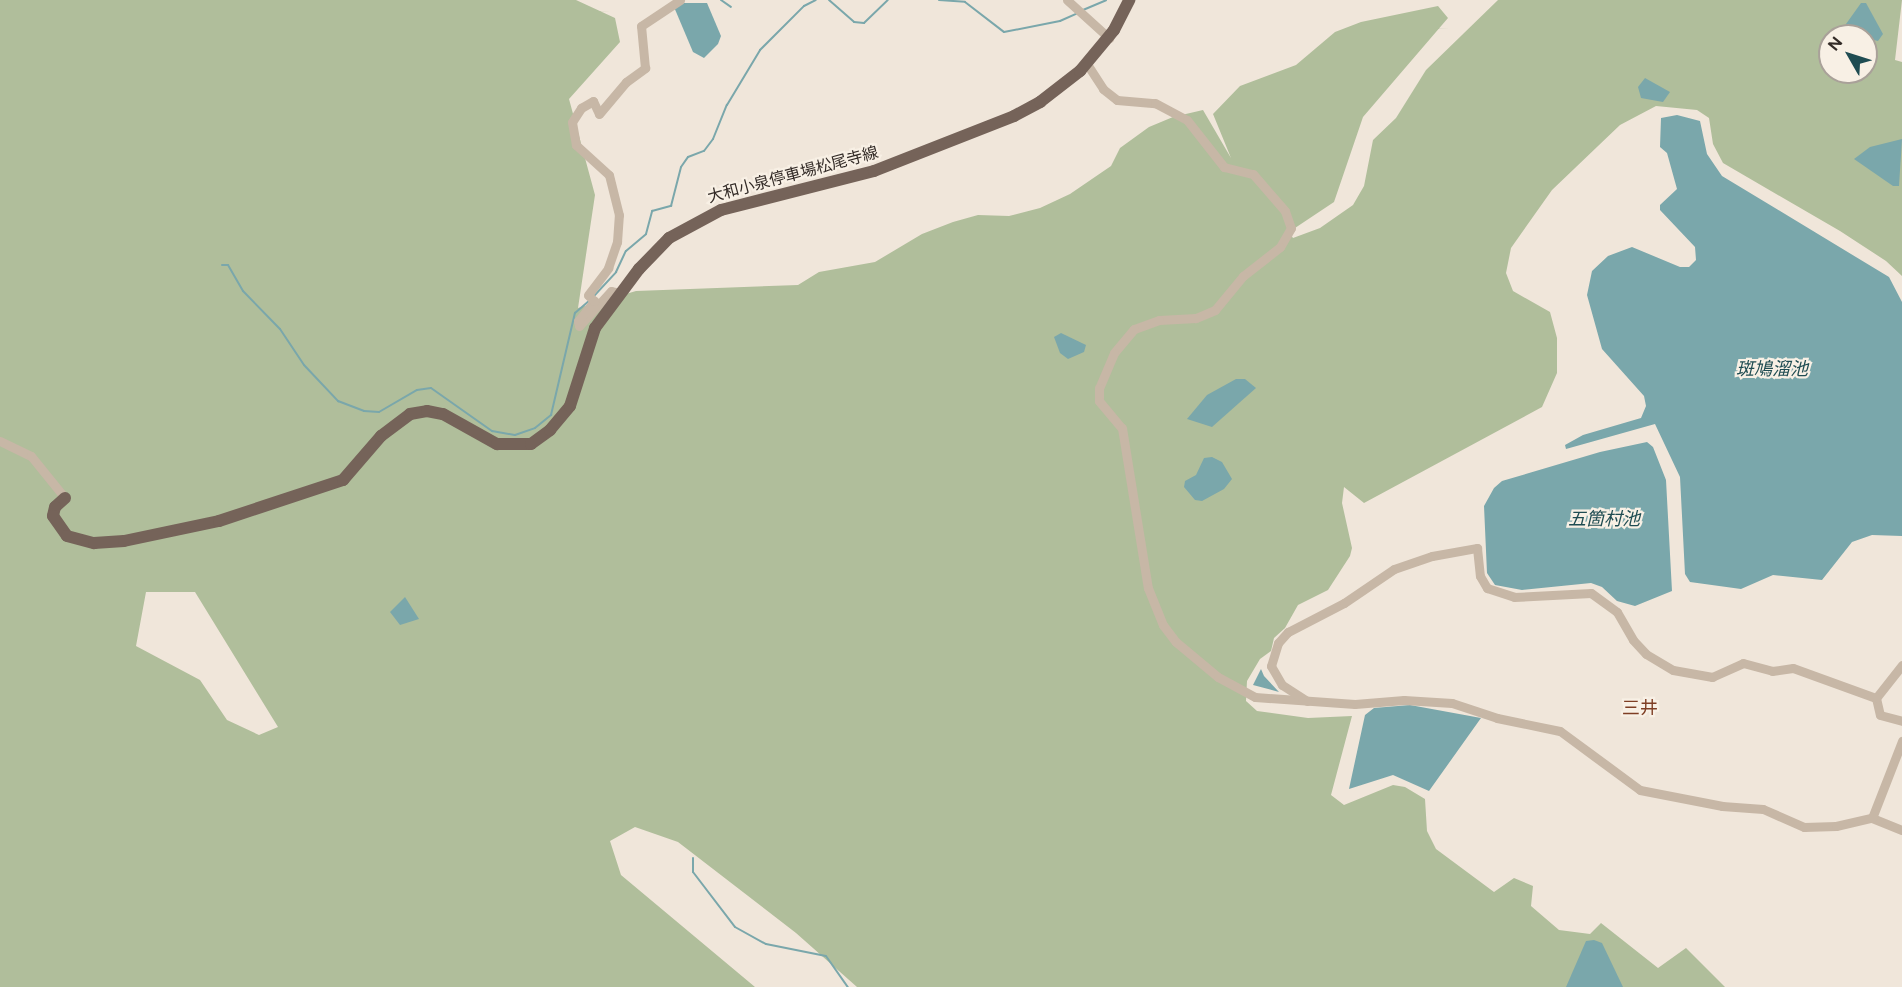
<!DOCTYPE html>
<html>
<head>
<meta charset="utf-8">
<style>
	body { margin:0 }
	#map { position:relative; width:1902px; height:987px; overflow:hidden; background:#f0e6da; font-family:Figtree,"Noto Sans JP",sans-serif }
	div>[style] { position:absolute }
	.green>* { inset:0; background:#b0be9b }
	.water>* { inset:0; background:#7aa7ab }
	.stream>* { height:2px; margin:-1px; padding:0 1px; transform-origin:1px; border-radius:1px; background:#7aa7ab }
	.minor>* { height:9px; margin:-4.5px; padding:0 4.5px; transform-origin:4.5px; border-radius:4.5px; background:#c7b7a6 }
	.major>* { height:12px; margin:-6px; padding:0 6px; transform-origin:6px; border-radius:6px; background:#756359 }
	span { translate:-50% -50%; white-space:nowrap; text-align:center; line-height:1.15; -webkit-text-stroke:4.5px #f8f0e5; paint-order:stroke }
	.street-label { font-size:16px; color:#332b27 }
	.water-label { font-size:18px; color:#1f4c52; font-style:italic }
	.neighbourhood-label { font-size:18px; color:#7e3e24 }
	.north { position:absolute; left:1818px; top:24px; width:60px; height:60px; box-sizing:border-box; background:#f8f0e5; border:2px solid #a9a199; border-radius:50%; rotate:309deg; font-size:16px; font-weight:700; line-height:24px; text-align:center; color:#332b27 }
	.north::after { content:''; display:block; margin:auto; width:21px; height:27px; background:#1f4c52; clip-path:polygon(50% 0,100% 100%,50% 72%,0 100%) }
</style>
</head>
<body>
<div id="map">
	<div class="green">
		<div style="clip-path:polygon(evenodd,0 0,576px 0,615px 18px,620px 42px,569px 99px,595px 195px,578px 308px,636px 291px,798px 285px,819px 272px,875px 262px,922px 234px,953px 222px,978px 215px,1009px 216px,1040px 208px,1070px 194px,1111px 166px,1120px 148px,1149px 127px,1173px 117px,1203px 110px,1231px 158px,1213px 114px,1240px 86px,1296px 65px,1335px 32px,1361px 22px,1438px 6px,1448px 18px,1363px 117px,1334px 202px,1289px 232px,1293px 238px,1320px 228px,1353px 205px,1364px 186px,1373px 140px,1396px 118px,1426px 70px,1498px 0,1902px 0,1895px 60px,1902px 62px,1902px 276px,1886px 261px,1840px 231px,1723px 163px,1713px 144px,1709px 118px,1697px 110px,1656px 106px,1620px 125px,1552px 190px,1511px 248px,1506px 273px,1513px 291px,1550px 312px,1557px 338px,1557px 373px,1542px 407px,1364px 503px,1344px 487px,1342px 503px,1352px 548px,1350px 556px,1328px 590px,1298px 605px,1285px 628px,1274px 638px,1271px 651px,1260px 659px,1247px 681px,1246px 701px,1257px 711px,1308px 718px,1352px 716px,1331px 795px,1344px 805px,1393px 785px,1405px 787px,1425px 799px,1427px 831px,1436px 849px,1494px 892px,1514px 878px,1533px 886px,1531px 906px,1559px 930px,1590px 934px,1601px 923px,1658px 968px,1686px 948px,1725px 987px,857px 987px,796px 933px,678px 842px,635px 827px,610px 841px,621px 875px,755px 987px,0 987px,0 0,1830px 36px,1866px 36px,1866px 72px,1830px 72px,1830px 36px,0 0,146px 592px,195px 592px,278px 727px,259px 735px,227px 720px,200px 680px,136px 646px,146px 592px)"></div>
	</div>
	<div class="water">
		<div style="clip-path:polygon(684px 3px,707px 3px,721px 36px,718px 44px,704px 58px,693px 52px,674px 7px)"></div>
		<div style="clip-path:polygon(1861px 3px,1866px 3px,1883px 34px,1878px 41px,1849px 34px,1846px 24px)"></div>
		<div style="clip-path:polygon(1645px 78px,1670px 92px,1663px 102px,1641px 98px,1638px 87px)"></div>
		<div style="clip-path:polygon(1677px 115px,1700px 121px,1707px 154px,1722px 176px,1889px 277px,1902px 302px,1902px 536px,1872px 535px,1852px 542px,1822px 580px,1773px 575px,1741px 589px,1690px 582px,1685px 574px,1680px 477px,1655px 424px,1566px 449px,1565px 445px,1583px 435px,1641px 418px,1646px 406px,1644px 396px,1602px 349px,1587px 295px,1592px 271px,1608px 256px,1632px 247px,1680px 267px,1689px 267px,1696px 260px,1695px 247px,1660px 210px,1660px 205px,1677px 189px,1667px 153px,1660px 147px,1661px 118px)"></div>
		<div style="clip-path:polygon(1902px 139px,1899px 186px,1893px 186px,1854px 159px,1870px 147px)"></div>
		<div style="clip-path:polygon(1061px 333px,1086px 345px,1084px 352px,1068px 359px,1060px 353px,1054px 337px)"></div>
		<div style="clip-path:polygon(1236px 379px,1245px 379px,1256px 388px,1212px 427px,1187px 419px,1207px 395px)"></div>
		<div style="clip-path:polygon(1647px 442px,1653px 447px,1666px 480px,1672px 591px,1635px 606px,1617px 601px,1602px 587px,1591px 583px,1522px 590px,1495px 585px,1487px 573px,1484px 506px,1494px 488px,1502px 481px,1600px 452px)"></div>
		<div style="clip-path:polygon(1212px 457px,1222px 462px,1232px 479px,1224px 489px,1202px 501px,1195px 500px,1184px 487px,1185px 481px,1196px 475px,1204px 458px)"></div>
		<div style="clip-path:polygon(405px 597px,419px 619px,400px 625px,390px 612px)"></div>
		<div style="clip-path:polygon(1261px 669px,1264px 676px,1279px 692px,1253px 685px)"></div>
		<div style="clip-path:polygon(1410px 705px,1481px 718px,1429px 791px,1393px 775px,1349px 789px,1365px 715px,1374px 708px)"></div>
		<div style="clip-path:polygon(1594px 940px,1602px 943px,1623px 987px,1566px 987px,1586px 941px)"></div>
	</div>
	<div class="stream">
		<div style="left:721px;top:0;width:12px;rotate:35deg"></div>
		<div style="left:829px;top:0;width:33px;rotate:41deg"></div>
		<div style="left:854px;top:22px;width:10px;rotate:6deg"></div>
		<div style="left:864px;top:23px;width:33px;rotate:-44deg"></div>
		<div style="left:939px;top:0;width:26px;rotate:4deg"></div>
		<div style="left:965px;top:2px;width:49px;rotate:37.6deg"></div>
		<div style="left:1004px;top:32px;width:57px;rotate:-11.1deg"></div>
		<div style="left:1060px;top:21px;width:20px;rotate:-24deg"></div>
		<div style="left:1083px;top:10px;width:25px;rotate:-23deg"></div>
		<div style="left:222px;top:265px;width:6px"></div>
		<div style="left:228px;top:265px;width:30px;rotate:60deg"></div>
		<div style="left:243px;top:291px;width:53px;rotate:45.8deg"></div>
		<div style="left:280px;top:329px;width:43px;rotate:56.3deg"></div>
		<div style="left:304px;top:365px;width:50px;rotate:46.6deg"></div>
		<div style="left:338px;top:401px;width:28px;rotate:21deg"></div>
		<div style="left:364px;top:411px;width:15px;rotate:4deg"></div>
		<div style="left:379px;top:412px;width:44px;rotate:-30.1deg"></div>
		<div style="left:417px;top:390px;width:14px;rotate:-8deg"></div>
		<div style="left:431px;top:388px;width:75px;rotate:35.2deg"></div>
		<div style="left:492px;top:431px;width:23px;rotate:10deg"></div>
		<div style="left:515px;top:435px;width:21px;rotate:-19deg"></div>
		<div style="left:535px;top:428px;width:21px;rotate:-39deg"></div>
		<div style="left:551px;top:415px;width:105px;rotate:-76.8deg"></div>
		<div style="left:575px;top:313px;width:18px;rotate:-41deg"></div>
		<div style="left:593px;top:297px;width:34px;rotate:-47deg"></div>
		<div style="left:616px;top:272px;width:23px;rotate:-65deg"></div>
		<div style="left:626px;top:251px;width:26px;rotate:-40deg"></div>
		<div style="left:646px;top:234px;width:24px;rotate:-75deg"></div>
		<div style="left:652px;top:211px;width:20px;rotate:-15deg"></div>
		<div style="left:671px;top:206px;width:40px;rotate:-75.6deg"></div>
		<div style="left:681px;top:167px;width:12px;rotate:-55deg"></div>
		<div style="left:688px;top:157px;width:17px;rotate:-21deg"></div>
		<div style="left:704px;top:151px;width:15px;rotate:-53deg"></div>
		<div style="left:713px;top:139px;width:37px;rotate:-68deg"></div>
		<div style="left:727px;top:105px;width:64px;rotate:-59deg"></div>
		<div style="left:760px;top:50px;width:62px;rotate:-45deg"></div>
		<div style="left:804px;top:6px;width:13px;rotate:-27deg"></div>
		<div style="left:693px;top:858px;width:14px;rotate:90deg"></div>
		<div style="left:693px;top:872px;width:69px;rotate:52.6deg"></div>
		<div style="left:735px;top:927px;width:35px;rotate:29deg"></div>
		<div style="left:766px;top:944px;width:61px;rotate:11.3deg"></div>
		<div style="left:826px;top:956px;width:38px;rotate:55deg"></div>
	</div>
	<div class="minor">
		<div style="left:1067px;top:0;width:57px;rotate:42.1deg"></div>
		<div style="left:1087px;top:64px;width:30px;rotate:57deg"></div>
		<div style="left:1103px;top:89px;width:18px;rotate:38deg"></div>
		<div style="left:1117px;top:100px;width:38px;rotate:5deg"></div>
		<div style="left:1155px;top:103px;width:36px;rotate:28deg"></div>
		<div style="left:1187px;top:120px;width:60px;rotate:51.8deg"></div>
		<div style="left:1224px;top:167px;width:30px;rotate:14deg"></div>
		<div style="left:1253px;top:174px;width:49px;rotate:49.1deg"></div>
		<div style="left:1285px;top:211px;width:18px;rotate:71deg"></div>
		<div style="left:1291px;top:228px;width:22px;rotate:120deg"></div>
		<div style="left:1280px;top:247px;width:47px;rotate:141.9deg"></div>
		<div style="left:1243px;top:276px;width:44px;rotate:129.5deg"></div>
		<div style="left:1215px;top:310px;width:21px;rotate:157deg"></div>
		<div style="left:1196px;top:318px;width:37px;rotate:177deg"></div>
		<div style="left:1159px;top:320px;width:27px;rotate:160deg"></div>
		<div style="left:1134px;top:329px;width:31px;rotate:130deg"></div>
		<div style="left:1114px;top:353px;width:38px;rotate:113deg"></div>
		<div style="left:1099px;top:388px;width:13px;rotate:90deg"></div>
		<div style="left:1099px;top:401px;width:35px;rotate:50deg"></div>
		<div style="left:1122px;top:428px;width:162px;rotate:80.8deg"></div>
		<div style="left:1148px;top:588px;width:40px;rotate:68deg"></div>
		<div style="left:1163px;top:625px;width:21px;rotate:53deg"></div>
		<div style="left:1176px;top:642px;width:55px;rotate:39.8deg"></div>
		<div style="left:1218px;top:677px;width:42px;rotate:28.4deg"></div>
		<div style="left:1255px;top:697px;width:100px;rotate:4deg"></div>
		<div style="left:1355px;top:704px;width:49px;rotate:-4.7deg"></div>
		<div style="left:1404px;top:700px;width:48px;rotate:3.6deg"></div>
		<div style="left:1452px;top:703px;width:47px;rotate:18.4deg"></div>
		<div style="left:1497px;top:718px;width:64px;rotate:11.7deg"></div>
		<div style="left:1560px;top:731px;width:99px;rotate:36.4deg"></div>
		<div style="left:1640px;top:790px;width:84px;rotate:11deg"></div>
		<div style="left:1722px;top:806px;width:41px;rotate:4.2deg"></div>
		<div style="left:1763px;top:809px;width:45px;rotate:23.7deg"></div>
		<div style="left:1804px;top:827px;width:32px;rotate:-2deg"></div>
		<div style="left:1836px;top:826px;width:37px;rotate:-13deg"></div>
		<div style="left:1872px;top:818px;width:32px;rotate:22deg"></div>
		<div style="left:621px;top:293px;width:10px;rotate:-169deg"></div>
		<div style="left:611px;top:291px;width:47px;rotate:132.4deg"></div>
		<div style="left:579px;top:326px;width:5px;rotate:-101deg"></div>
		<div style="left:578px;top:321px;width:26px;rotate:-51deg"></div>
		<div style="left:594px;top:301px;width:8px;rotate:-135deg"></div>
		<div style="left:588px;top:295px;width:34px;rotate:-53deg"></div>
		<div style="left:608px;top:268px;width:28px;rotate:-71deg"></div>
		<div style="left:617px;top:242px;width:27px;rotate:-86deg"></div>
		<div style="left:619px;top:215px;width:41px;rotate:-104deg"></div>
		<div style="left:609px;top:175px;width:45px;rotate:-137.7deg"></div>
		<div style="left:576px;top:145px;width:23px;rotate:-100deg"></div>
		<div style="left:572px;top:122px;width:17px;rotate:-57deg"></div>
		<div style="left:581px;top:108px;width:14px;rotate:-30deg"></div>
		<div style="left:593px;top:101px;width:14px;rotate:65deg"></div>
		<div style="left:599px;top:114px;width:42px;rotate:-49.8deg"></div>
		<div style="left:626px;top:82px;width:24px;rotate:-36deg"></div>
		<div style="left:645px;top:68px;width:42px;rotate:-95.4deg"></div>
		<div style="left:641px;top:26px;width:47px;rotate:-33.7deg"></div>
		<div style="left:0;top:441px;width:34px;rotate:26deg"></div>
		<div style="left:31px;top:456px;width:54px;rotate:51deg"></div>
		<div style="left:1902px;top:665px;width:42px;rotate:128.2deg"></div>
		<div style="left:1876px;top:698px;width:17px;rotate:77deg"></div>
		<div style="left:1880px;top:715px;width:23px;rotate:15deg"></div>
		<div style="left:1307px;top:701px;width:30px;rotate:-147deg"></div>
		<div style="left:1282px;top:685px;width:22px;rotate:-120deg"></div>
		<div style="left:1271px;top:666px;width:24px;rotate:-73deg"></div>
		<div style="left:1278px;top:643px;width:15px;rotate:-48deg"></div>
		<div style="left:1288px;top:632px;width:63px;rotate:-27.4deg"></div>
		<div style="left:1344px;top:603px;width:60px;rotate:-34.2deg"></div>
		<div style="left:1394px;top:569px;width:40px;rotate:-18.9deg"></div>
		<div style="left:1432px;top:556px;width:46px;rotate:-10.1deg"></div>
		<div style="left:1477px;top:548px;width:28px;rotate:84deg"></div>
		<div style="left:1480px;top:576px;width:14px;rotate:60deg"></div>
		<div style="left:1487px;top:588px;width:28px;rotate:18deg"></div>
		<div style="left:1514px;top:597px;width:77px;rotate:-3deg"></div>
		<div style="left:1591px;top:593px;width:32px;rotate:36deg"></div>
		<div style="left:1617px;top:612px;width:32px;rotate:60deg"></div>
		<div style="left:1633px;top:640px;width:19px;rotate:47deg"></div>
		<div style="left:1646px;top:654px;width:31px;rotate:31deg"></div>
		<div style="left:1673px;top:670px;width:40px;rotate:10deg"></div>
		<div style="left:1712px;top:677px;width:34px;rotate:-24deg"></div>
		<div style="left:1743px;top:663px;width:30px;rotate:15deg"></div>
		<div style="left:1772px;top:671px;width:21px;rotate:-8deg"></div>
		<div style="left:1793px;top:668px;width:88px;rotate:19.9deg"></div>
		<div style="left:1872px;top:818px;width:83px;rotate:-68.7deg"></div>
	</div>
	<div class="major">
		<div style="left:65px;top:498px;width:13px;rotate:138deg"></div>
		<div style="left:55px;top:507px;width:9px;rotate:103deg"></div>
		<div style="left:53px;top:516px;width:24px;rotate:55deg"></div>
		<div style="left:67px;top:536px;width:28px;rotate:15deg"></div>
		<div style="left:94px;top:543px;width:30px;rotate:-4deg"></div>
		<div style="left:124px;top:541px;width:97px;rotate:-11.9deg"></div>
		<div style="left:219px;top:521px;width:131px;rotate:-18.3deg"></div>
		<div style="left:343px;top:480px;width:58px;rotate:-49.2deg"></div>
		<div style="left:381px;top:436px;width:36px;rotate:-37deg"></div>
		<div style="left:410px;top:414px;width:17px;rotate:-10deg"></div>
		<div style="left:427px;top:411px;width:16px;rotate:11deg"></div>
		<div style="left:443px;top:414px;width:62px;rotate:29.1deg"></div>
		<div style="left:497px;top:444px;width:34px"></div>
		<div style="left:531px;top:444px;width:24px;rotate:-36deg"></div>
		<div style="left:550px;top:430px;width:31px;rotate:-50deg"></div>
		<div style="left:570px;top:406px;width:82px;rotate:-72.2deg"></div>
		<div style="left:595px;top:328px;width:74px;rotate:-53.3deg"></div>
		<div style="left:639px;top:269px;width:43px;rotate:-45.9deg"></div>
		<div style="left:669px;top:238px;width:59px;rotate:-28.3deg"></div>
		<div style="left:721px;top:210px;width:158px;rotate:-14.3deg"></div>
		<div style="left:874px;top:171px;width:150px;rotate:-21.4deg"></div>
		<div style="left:1014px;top:116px;width:30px;rotate:-28deg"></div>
		<div style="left:1040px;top:102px;width:51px;rotate:-37.8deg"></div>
		<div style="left:1080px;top:71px;width:53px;rotate:-50.3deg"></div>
		<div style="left:1114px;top:30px;width:34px;rotate:-63deg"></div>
	</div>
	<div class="street-label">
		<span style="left:793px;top:175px;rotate:-15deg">大和小泉停車場松尾寺線</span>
	</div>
	<div class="water-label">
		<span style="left:1772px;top:369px">斑鳩溜池</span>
		<span style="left:1604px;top:519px">五箇村池</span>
	</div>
	<div class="neighbourhood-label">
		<span style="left:1640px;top:708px">三井</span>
	</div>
	<div class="north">N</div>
</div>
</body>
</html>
